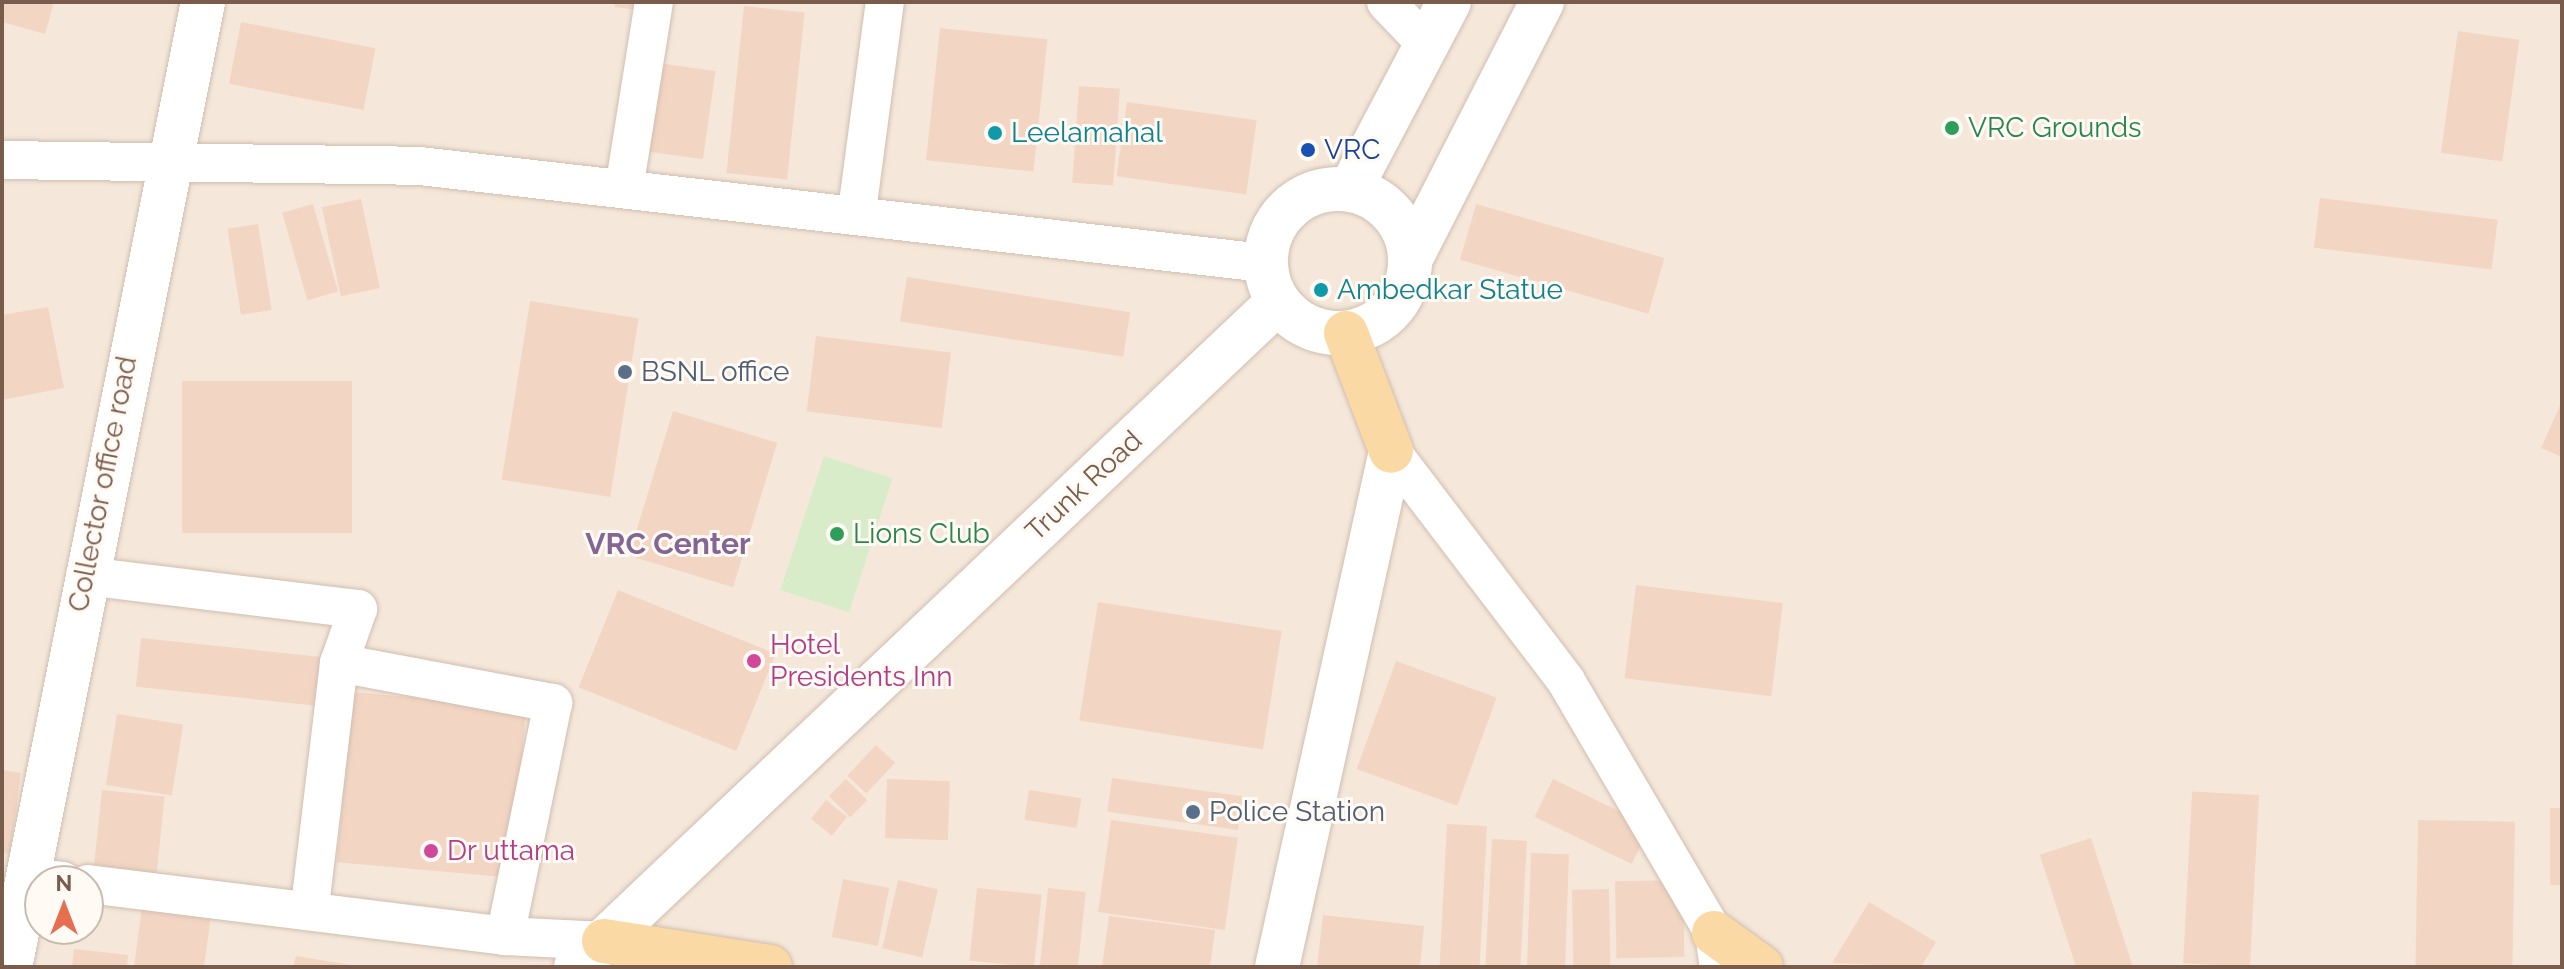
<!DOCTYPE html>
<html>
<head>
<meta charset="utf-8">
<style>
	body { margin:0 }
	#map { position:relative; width:2564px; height:969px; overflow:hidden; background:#fdf6ec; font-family:Raleway,sans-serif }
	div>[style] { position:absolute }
	.residential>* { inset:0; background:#f5e8da }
	.green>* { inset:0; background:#d8ecc9; transform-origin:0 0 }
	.building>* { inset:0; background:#f3d5c3; transform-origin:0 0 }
	.roads { filter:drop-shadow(0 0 2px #d1beb0) drop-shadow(0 0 2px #d1beb0) }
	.street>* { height:38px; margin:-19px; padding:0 19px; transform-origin:19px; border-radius:19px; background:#fff }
	.secondary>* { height:44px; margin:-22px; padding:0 22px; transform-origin:22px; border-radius:22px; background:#fff }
	.secondary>.ring { margin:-22px; padding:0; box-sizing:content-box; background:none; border:44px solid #fff; border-radius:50% }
	.primary>* { height:44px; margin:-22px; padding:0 22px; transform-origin:22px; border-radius:22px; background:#fbd9a5 }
	.dots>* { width:22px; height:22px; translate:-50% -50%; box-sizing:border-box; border:4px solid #fffaf3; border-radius:50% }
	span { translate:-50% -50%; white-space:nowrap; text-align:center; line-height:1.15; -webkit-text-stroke:6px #fffaf3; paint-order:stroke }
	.leisure-label { font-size:28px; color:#27864d }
	.left { translate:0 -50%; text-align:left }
	.culture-label { font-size:28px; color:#0d838f }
	.transit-label { font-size:28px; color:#164399 }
	.service-label { font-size:28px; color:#4e5e75 }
	.street-label { font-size:28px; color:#7a5c4d }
	.hotel-label { font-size:28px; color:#b23c85 }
	.neighbourhood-label { font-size:30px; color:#846695; font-weight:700 }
	.frame { position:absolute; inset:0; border:4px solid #7a5c4d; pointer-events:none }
	.north { position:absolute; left:24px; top:865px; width:80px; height:80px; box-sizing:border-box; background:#fffaf3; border:2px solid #cabbb1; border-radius:50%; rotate:0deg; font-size:22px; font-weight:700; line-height:32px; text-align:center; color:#7a5c4d }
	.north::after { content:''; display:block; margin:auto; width:28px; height:36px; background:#e76f51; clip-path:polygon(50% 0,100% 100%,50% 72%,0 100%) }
</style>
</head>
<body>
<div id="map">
	<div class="residential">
		<div style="clip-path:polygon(evenodd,2px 2px,2562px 2px,2562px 967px,2px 967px,2px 2px,40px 881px,88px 881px,88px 929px,40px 929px,40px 881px)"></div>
	</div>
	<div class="green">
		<div style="left:824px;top:456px;width:72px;height:141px;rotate:18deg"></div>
	</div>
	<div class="building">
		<div style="clip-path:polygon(2px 2px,54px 2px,45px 34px,2px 22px)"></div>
		<div style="clip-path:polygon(615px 2px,652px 2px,651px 12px,615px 7px)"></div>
		<div style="left:744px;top:6px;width:61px;height:168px;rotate:6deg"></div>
		<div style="left:241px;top:22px;width:137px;height:63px;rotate:11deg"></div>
		<div style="left:940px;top:28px;width:108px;height:133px;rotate:6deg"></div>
		<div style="left:2458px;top:31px;width:62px;height:123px;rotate:8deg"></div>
		<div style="left:658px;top:63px;width:58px;height:89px;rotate:8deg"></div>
		<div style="left:1079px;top:86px;width:41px;height:97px;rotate:4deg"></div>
		<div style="left:1127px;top:102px;width:131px;height:75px;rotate:8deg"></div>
		<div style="left:2320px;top:198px;width:179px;height:50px;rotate:7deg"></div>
		<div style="left:361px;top:199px;width:91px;height:40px;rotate:78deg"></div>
		<div style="left:313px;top:204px;width:91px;height:32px;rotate:74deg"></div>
		<div style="left:1476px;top:204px;width:196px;height:58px;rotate:16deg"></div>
		<div style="left:258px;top:224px;width:87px;height:31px;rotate:81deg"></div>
		<div style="left:907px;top:277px;width:226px;height:45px;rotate:9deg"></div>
		<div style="left:530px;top:301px;width:110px;height:181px;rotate:9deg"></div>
		<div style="clip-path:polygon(48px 307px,64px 388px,2px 400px,2px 315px)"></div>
		<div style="left:816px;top:336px;width:136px;height:76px;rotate:7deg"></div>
		<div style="left:352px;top:381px;width:152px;height:170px;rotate:90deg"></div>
		<div style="clip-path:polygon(2562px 401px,2562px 457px,2541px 448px)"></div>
		<div style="left:673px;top:411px;width:109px;height:151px;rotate:17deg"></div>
		<div style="left:1636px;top:585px;width:148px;height:94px;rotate:7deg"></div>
		<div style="left:618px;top:590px;width:170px;height:105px;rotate:22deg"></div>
		<div style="left:1098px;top:602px;width:186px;height:120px;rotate:9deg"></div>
		<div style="left:141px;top:638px;width:182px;height:49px;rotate:6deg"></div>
		<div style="left:1396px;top:661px;width:107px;height:115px;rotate:20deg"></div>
		<div style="left:352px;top:692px;width:175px;height:171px;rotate:5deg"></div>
		<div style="left:117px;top:714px;width:67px;height:72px;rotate:9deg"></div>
		<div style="left:876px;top:745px;width:26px;height:42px;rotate:43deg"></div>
		<div style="clip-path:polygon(2px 770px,21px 773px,10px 854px,2px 853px)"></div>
		<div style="left:1112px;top:778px;width:132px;height:34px;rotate:8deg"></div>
		<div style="left:846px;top:779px;width:30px;height:24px;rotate:45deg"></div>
		<div style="left:887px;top:779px;width:63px;height:59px;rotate:2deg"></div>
		<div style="left:1553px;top:779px;width:108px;height:42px;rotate:26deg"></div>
		<div style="left:102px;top:790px;width:63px;height:91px;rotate:6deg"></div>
		<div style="left:1029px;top:790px;width:53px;height:30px;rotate:9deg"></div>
		<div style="left:2259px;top:795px;width:172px;height:67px;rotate:93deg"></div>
		<div style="left:826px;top:800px;width:27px;height:24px;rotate:39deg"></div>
		<div style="left:2550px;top:808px;width:12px;height:77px"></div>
		<div style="left:1111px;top:820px;width:128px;height:93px;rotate:8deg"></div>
		<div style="left:2418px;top:820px;width:97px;height:147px;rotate:1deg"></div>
		<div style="left:1447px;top:824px;width:40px;height:143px;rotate:3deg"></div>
		<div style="left:2091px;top:838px;width:136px;height:54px;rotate:72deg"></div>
		<div style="left:1492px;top:839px;width:35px;height:128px;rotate:3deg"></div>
		<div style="left:1531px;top:853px;width:38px;height:114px;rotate:2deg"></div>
		<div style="left:843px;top:879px;width:47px;height:59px;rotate:11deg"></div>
		<div style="left:898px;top:880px;width:41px;height:70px;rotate:13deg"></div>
		<div style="left:1683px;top:880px;width:77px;height:68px;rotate:89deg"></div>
		<div style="left:977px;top:888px;width:65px;height:73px;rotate:6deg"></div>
		<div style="left:1048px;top:888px;width:38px;height:79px;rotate:6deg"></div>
		<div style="left:1609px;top:889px;width:78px;height:37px;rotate:89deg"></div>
		<div style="clip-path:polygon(1869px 902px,1936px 942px,1921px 967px,1832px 963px)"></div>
		<div style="clip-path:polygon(142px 906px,211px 915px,204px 967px,134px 967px)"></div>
		<div style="clip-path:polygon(1323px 915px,1424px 926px,1420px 967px,1317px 967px)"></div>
		<div style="clip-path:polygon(1109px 916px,1215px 930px,1210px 967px,1102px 967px)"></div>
		<div style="clip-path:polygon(74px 949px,128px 955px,127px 967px,72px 967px)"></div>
		<div style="clip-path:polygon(296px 956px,351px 965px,351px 967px,293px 967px)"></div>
	</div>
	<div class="roads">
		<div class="street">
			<div style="left:1386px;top:2px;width:62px;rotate:46.3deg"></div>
			<div style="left:2px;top:160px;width:418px;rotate:0.8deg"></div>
			<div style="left:420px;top:166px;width:850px;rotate:6.56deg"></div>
			<div style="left:624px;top:189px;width:189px;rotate:-80.9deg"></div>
			<div style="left:857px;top:211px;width:211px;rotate:-82.4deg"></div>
			<div style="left:1391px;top:451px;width:289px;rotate:52.7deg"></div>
			<div style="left:1566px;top:681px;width:292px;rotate:59.6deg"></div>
			<div style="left:1714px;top:933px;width:34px;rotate:82deg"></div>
			<div style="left:85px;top:576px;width:275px;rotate:6.9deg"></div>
			<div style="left:358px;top:609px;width:57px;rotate:109.4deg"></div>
			<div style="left:339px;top:663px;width:245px;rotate:96.8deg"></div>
			<div style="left:339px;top:663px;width:218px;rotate:10.6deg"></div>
			<div style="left:553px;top:703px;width:238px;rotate:101.6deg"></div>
			<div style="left:25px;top:877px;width:38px;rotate:6deg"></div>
			<div style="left:88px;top:884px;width:420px;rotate:7.1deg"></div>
			<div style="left:505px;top:936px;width:99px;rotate:2.9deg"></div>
		</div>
		<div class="secondary">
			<div style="left:1351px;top:188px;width:210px;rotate:-62.2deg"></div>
			<div class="ring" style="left:1266px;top:189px;width:100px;height:100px"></div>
			<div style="left:1411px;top:258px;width:288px;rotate:-62.9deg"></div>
			<div style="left:10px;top:967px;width:984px;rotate:-78.69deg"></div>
			<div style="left:576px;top:967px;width:967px;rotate:-43.45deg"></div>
			<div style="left:1277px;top:967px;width:528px;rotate:-77.54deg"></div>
		</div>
		<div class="primary">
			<div style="left:1346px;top:333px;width:126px;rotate:69.1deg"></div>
			<div style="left:1714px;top:933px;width:58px;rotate:35.9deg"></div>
			<div style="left:604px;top:941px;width:168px;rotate:8.9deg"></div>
		</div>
	</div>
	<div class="dots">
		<div style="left:1952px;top:128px;background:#2e9e5b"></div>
		<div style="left:995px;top:133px;background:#0f9aa8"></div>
		<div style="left:1308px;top:150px;background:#1a4fb4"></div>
		<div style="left:1321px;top:290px;background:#0f9aa8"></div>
		<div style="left:625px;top:372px;background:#5c6f8a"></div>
		<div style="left:837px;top:534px;background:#2e9e5b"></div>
		<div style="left:754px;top:661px;background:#d1479c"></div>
		<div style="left:1193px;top:812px;background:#5c6f8a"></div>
		<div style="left:431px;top:851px;background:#d1479c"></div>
	</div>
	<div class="leisure-label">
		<span class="left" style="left:1968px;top:128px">VRC Grounds</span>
		<span class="left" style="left:853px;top:534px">Lions Club</span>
	</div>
	<div class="culture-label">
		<span class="left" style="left:1011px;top:133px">Leelamahal</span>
		<span class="left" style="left:1337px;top:290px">Ambedkar Statue</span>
	</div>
	<div class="transit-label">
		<span class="left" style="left:1324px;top:150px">VRC</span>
	</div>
	<div class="service-label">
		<span class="left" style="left:641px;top:372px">BSNL office</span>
		<span class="left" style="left:1209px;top:812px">Police Station</span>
	</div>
	<div class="street-label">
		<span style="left:103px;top:484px;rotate:-79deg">Collector office road</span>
		<span style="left:1084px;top:486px;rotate:-43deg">Trunk Road</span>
	</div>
	<div class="hotel-label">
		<span class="left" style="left:770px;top:661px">Hotel<br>Presidents Inn</span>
		<span class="left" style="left:447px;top:851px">Dr uttama</span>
	</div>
	<div class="neighbourhood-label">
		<span style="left:668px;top:544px">VRC Center</span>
	</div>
	<div class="frame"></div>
	<div class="north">N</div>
</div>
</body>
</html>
